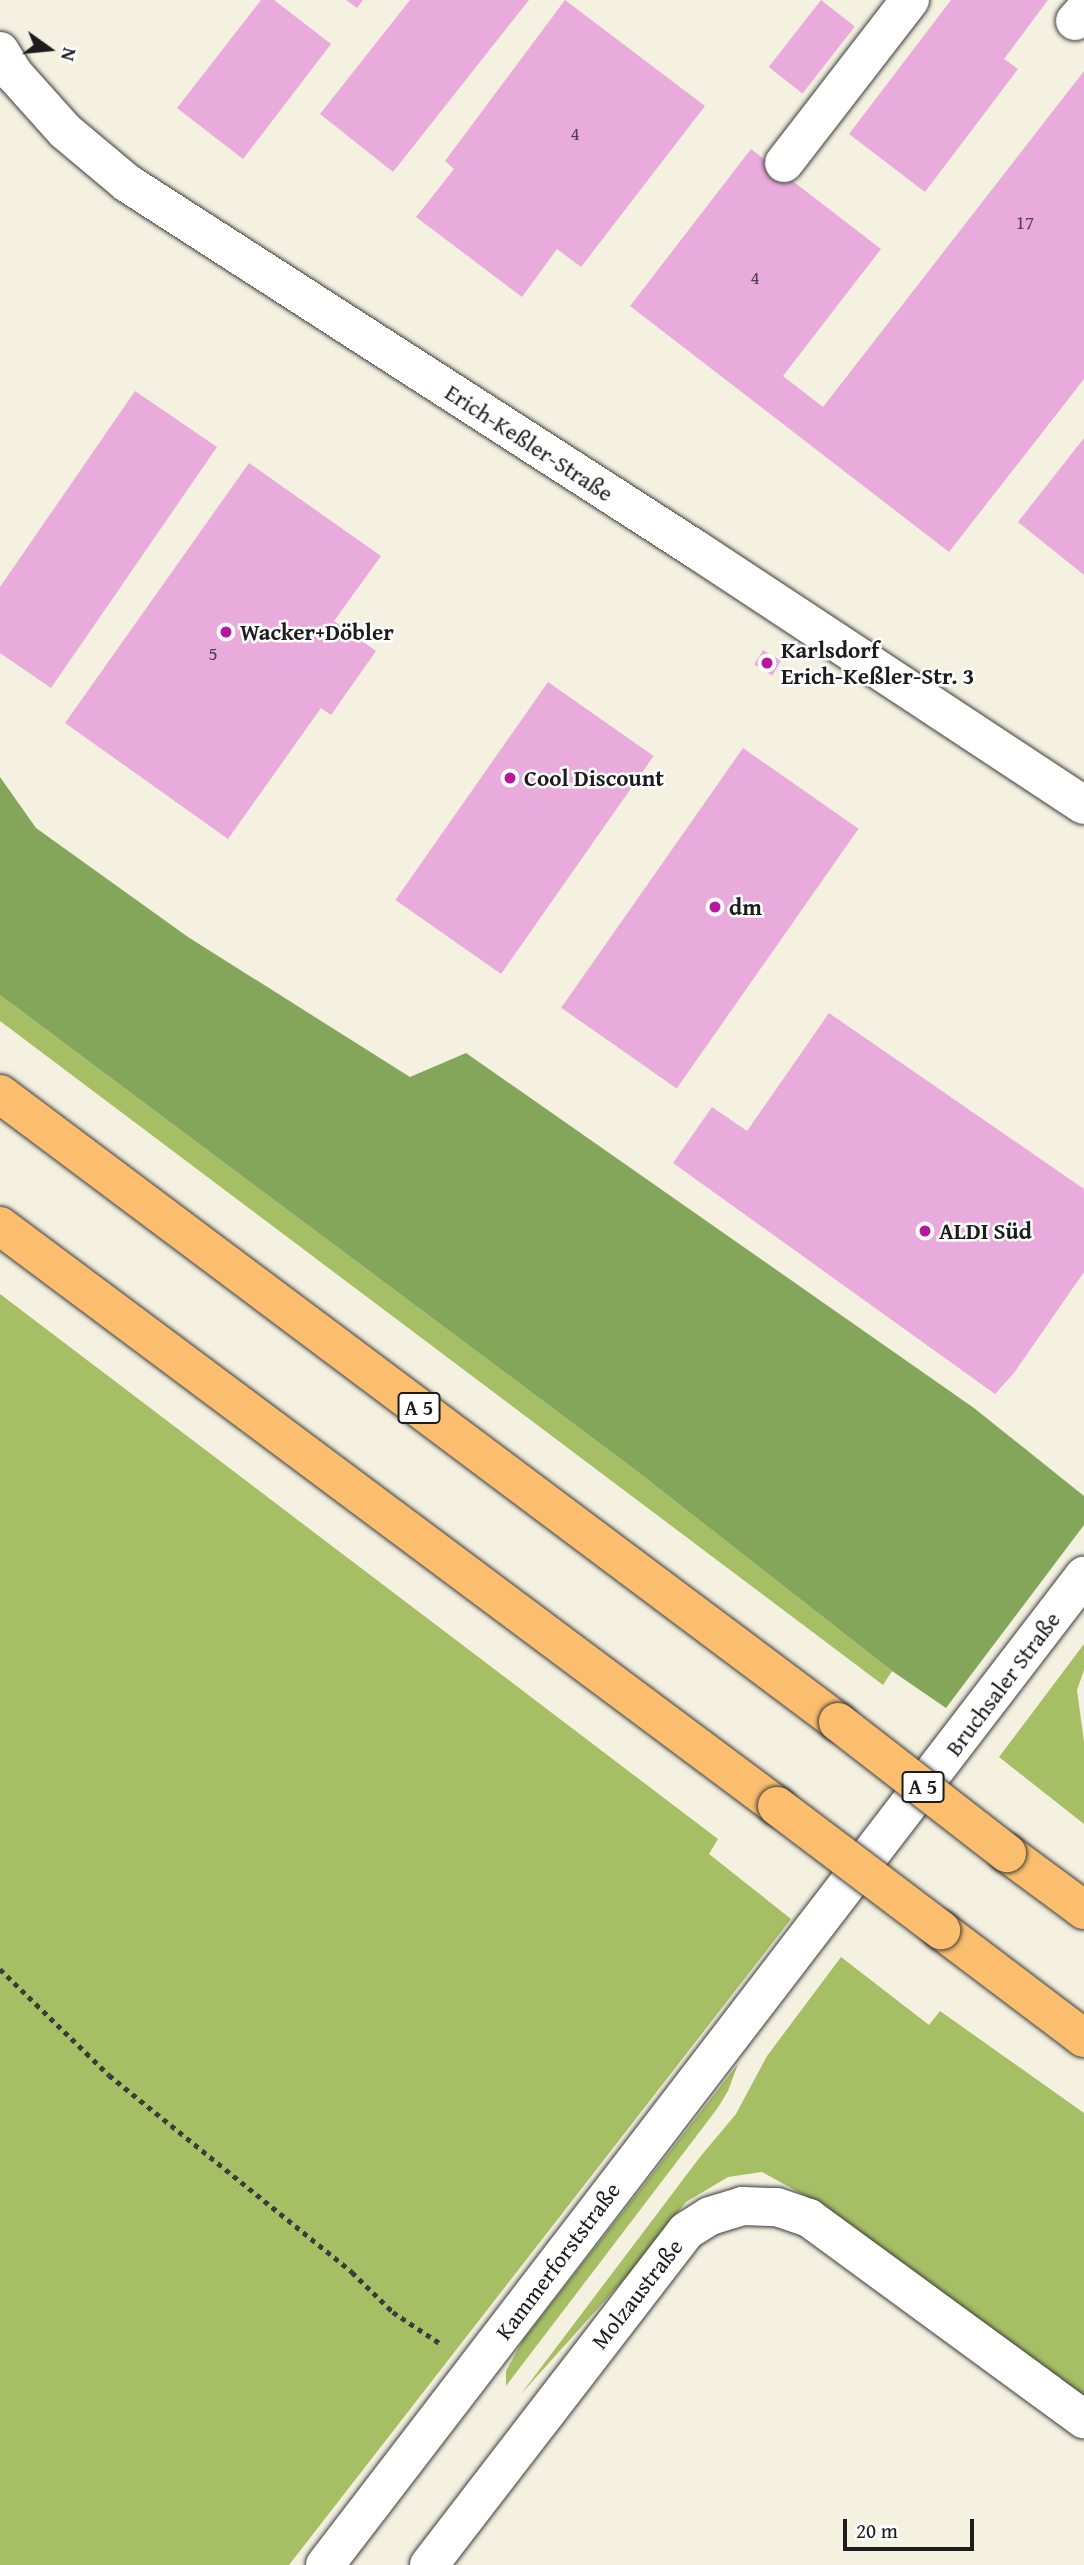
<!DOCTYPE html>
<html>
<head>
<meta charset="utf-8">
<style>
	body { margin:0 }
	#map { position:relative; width:1084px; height:2565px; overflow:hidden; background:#f4f1e1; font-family:"Gentium Book Plus",serif }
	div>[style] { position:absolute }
	.green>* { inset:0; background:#a6bf65 }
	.forest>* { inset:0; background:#84a65a }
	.building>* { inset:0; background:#e9abdb; transform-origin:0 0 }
	.path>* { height:4.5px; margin-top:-2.25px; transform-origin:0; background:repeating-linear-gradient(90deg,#3c3c3a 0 5px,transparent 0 10px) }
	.roads { filter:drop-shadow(0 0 2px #3c3c3a) drop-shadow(0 0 2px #3c3c3a) }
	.minor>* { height:38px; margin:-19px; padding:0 19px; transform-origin:19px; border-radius:19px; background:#fff }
	.highway>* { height:38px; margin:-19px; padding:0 19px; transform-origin:19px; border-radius:19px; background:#fbbd6e }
	.bridges { filter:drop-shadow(0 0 2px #3c3c3a) drop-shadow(0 0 2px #3c3c3a) }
	.highway-bridge>* { height:38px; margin:-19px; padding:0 19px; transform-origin:19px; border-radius:19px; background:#fbbd6e }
	.dots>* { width:19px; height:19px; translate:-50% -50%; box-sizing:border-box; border:4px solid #fff; border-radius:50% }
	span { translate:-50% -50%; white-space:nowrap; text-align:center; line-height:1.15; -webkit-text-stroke:5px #fff; paint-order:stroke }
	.number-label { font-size:19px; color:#4f404c }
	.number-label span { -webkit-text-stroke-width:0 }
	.shield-label span { padding:2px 5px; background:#fff; border:2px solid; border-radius:5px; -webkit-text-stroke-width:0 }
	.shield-label { font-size:21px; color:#1c1c1c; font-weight:700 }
	.street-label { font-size:23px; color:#1c1c1c }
	.poi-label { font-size:23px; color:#1c1c1c; font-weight:700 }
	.left { translate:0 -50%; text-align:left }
	.north { position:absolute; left:14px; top:14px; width:70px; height:70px; -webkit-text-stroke:5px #fff; paint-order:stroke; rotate:105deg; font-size:19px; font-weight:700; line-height:28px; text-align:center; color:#1c1c1c }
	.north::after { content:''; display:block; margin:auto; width:24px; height:32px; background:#1c1c1c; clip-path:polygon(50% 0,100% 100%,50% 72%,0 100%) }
	.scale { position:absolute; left:843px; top:2519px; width:131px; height:32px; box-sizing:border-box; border:4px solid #1c1c1c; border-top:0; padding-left:9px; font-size:21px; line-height:24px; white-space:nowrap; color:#1c1c1c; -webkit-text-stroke:5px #fff; paint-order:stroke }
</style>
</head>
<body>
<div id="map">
	<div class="green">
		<div style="clip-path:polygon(0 995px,634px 1469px,892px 1671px,883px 1685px,0 1021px)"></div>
		<div style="clip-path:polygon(0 1294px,718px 1839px,709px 1854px,791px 1919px,289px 2565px,0 2565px)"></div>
		<div style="clip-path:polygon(1084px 1644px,1084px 1670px,1077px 1690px,1084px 1742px,1084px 1824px,999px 1757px)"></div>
		<div style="clip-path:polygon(841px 1957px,929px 2025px,940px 2011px,1084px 2113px,1084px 2402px,818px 2203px,762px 2172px,728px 2177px,686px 2202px,627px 2276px,521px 2394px,700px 2157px,736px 2114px,767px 2056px)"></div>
		<div style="clip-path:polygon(738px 2064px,728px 2091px,717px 2109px,506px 2386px,506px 2371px,523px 2340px)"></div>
	</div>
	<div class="forest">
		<div style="clip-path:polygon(0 777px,36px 828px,188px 937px,410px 1077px,466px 1053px,974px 1408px,1084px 1496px,1084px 1525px,946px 1708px,892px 1671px,634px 1469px,0 995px)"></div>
	</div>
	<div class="building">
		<div style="clip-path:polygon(261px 0,274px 0,331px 44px,243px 159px,177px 108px)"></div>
		<div style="clip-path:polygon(346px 0,363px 0,357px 8px)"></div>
		<div style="clip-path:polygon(410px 0,529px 0,393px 172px,320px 114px)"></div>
		<div style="clip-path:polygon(565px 0,705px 106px,581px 267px,557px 249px,522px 297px,416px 217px,454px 169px,445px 161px)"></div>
		<div style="left:821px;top:0;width:43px;height:85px;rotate:38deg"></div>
		<div style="clip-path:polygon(951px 0,1048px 0,1004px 59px,1018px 69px,925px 192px,849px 134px)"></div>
		<div style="clip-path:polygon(1084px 71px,1084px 379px,949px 552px,630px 306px,751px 149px,881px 249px,783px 376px,823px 407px)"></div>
		<div style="clip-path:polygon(135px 391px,217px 447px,51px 688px,0 653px,0 587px)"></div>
		<div style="clip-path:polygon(1084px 438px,1084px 575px,1018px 522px)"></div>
		<div style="clip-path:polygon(249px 463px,381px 556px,334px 621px,376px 651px,331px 715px,321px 708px,228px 839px,65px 723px)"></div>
		<div style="left:763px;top:650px;width:21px;height:17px;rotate:31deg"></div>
		<div style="left:548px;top:682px;width:129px;height:266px;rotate:35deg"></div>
		<div style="left:743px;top:748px;width:141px;height:317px;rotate:35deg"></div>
		<div style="clip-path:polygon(829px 1013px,1084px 1189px,1084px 1272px,1014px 1373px,995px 1394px,673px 1163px,712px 1107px,747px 1131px)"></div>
	</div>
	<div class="path">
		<div style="left:0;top:1969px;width:152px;rotate:44.2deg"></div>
		<div style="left:109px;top:2075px;width:313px;rotate:39deg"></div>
		<div style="left:352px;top:2272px;width:57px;rotate:44.3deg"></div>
		<div style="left:393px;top:2312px;width:58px;rotate:33.7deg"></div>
	</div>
	<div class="roads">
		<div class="minor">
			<div style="left:1075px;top:21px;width:13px;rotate:-48deg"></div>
			<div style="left:0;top:51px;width:27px;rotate:59deg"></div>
			<div style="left:14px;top:74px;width:76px;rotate:48.2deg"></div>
			<div style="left:65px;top:131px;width:81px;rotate:40deg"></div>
			<div style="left:127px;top:183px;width:678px;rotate:32.78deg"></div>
			<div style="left:697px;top:550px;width:463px;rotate:33.4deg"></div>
			<div style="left:784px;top:163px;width:206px;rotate:-52.3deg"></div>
			<div style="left:325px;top:2565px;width:1247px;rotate:-52.5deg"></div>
			<div style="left:429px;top:2565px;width:421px;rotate:-52.4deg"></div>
			<div style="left:686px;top:2231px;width:28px;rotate:-32deg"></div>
			<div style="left:710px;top:2216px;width:34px;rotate:-17deg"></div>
			<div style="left:742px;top:2206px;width:35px;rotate:2deg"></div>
			<div style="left:777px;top:2207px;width:34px;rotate:19deg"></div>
			<div style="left:809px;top:2218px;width:341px;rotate:36.2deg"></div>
		</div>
		<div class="highway">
			<div style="left:0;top:1094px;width:1047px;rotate:36.85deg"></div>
			<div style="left:0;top:1226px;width:970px;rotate:36.74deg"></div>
			<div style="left:1007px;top:1853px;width:96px;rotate:36.5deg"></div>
			<div style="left:941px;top:1930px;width:179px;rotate:37.1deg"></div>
		</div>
	</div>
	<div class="bridges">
		<div class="highway-bridge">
			<div style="left:838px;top:1722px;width:214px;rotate:37.8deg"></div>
			<div style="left:777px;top:1806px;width:206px;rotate:37.1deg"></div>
		</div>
	</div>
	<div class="dots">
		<div style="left:226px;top:632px;background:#b5179e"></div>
		<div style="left:767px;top:663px;background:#b5179e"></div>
		<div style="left:510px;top:778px;background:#b5179e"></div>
		<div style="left:715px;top:907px;background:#b5179e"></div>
		<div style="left:925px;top:1231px;background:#b5179e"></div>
	</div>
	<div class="number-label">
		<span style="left:575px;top:134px">4</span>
		<span style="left:1025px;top:223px">17</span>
		<span style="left:755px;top:278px">4</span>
		<span style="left:213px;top:654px">5</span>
	</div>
	<div class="shield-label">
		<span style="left:419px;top:1408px">A 5</span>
		<span style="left:923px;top:1787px">A 5</span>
	</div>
	<div class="street-label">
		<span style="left:529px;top:443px;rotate:33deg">Erich-Keßler-Straße</span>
		<span style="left:1003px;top:1684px;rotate:-53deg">Bruchsaler Straße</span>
		<span style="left:558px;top:2261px;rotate:-53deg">Kammerforststraße</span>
		<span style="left:637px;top:2294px;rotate:-52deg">Molzaustraße</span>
	</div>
	<div class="poi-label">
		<span class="left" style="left:240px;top:632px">Wacker+Döbler</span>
		<span class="left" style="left:781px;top:663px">Karlsdorf<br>Erich-Keßler-Str. 3</span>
		<span class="left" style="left:524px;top:778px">Cool Discount</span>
		<span class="left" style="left:729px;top:907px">dm</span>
		<span class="left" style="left:939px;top:1231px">ALDI Süd</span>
	</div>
	<div class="north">N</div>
	<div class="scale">20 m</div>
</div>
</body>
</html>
